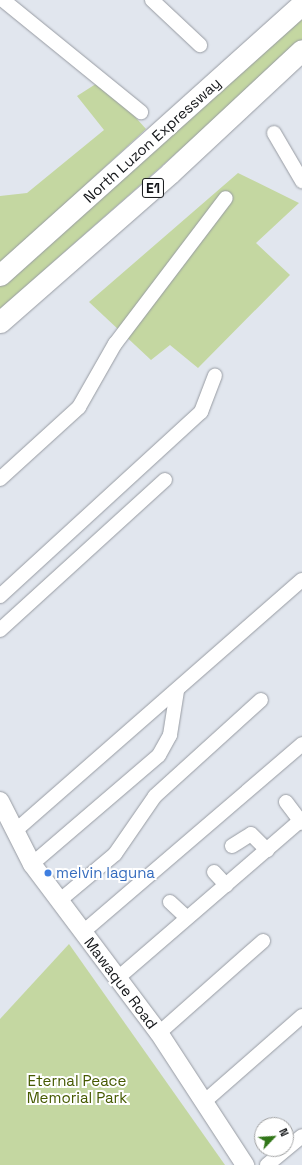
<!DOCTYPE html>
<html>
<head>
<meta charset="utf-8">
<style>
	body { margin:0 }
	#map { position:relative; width:302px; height:1165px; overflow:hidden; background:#e1e6ee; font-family:"Space Grotesk",sans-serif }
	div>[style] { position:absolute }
	.green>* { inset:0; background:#c4d7a1 }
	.roads { filter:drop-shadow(0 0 1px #979ba2) drop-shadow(0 0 1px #979ba2) }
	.minor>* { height:14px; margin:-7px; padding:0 7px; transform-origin:7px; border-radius:7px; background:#fff }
	.major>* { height:18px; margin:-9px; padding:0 9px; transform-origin:9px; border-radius:9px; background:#fff }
	.highway>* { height:21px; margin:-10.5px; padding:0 10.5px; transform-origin:10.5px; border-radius:10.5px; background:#fff }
	.dots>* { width:11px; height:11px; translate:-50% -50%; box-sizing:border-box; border:2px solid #fff; border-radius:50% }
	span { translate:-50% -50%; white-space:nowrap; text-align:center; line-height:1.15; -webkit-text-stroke:4px #fff; paint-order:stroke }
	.shield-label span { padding:1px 3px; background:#fff; border:1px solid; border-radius:3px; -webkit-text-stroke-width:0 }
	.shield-label { font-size:14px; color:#141619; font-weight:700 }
	.street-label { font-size:15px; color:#141619 }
	.shop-label { font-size:15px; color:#366cbe }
	.left { translate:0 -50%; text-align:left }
	.park-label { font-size:15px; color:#455900 }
	.north { position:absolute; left:254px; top:1117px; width:40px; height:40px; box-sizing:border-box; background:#fff; border:1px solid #a1a2a3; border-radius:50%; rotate:65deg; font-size:11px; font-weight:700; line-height:16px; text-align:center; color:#141619 }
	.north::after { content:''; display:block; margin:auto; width:14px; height:18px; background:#317618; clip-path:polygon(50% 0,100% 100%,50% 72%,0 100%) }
</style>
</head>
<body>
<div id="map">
	<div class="green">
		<div style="clip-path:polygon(302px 15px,302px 42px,0 309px,0 285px)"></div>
		<div style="clip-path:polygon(102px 80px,146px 129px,0 264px,0 196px,27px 193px,104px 130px,77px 96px)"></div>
		<div style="clip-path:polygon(238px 173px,299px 203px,256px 243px,290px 275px,198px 368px,170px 345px,151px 360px,89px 302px)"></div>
		<div style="clip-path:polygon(69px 944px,225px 1165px,0 1165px,0 1019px)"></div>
	</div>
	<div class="roads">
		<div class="minor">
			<div style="left:3px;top:0;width:178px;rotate:39.1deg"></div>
			<div style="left:152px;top:0;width:66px;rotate:43.2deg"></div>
			<div style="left:274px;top:133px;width:56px;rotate:59.7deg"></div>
			<div style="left:0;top:479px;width:107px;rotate:-42.3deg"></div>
			<div style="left:79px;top:407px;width:73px;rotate:-60.3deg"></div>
			<div style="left:115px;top:344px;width:183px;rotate:-52.8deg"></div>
			<div style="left:0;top:596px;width:273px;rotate:-42.5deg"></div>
			<div style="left:201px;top:412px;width:39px;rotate:-69deg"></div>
			<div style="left:0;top:630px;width:223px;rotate:-42.3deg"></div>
			<div style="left:286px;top:802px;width:26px;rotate:53deg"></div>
			<div style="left:15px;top:831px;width:381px;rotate:-41.2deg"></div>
			<div style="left:232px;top:846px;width:22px;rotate:-32deg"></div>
			<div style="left:251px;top:834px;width:23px;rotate:45deg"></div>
			<div style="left:32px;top:864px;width:167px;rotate:-40.6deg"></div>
			<div style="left:159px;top:755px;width:23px;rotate:-61deg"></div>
			<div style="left:170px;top:735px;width:45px;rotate:-81deg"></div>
			<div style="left:214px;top:872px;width:18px;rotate:47deg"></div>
			<div style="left:59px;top:901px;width:73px;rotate:-40deg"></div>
			<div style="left:115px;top:854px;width:70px;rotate:-55.4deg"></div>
			<div style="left:155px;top:796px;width:143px;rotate:-42.2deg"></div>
			<div style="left:170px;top:902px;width:23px;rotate:43deg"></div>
			<div style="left:83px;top:932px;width:289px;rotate:-40.6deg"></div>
			<div style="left:119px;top:977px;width:242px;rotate:-40.8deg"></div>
			<div style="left:159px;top:1033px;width:139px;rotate:-41.5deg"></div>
			<div style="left:205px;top:1101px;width:129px;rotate:-41.2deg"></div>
			<div style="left:267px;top:1165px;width:45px;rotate:-39.6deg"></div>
		</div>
		<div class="major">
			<div style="left:0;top:801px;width:71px;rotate:63.1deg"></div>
			<div style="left:32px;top:864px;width:211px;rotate:53.1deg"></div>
			<div style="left:159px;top:1033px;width:158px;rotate:56.9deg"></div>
		</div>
		<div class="highway">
			<div style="left:0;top:275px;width:406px;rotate:-41.9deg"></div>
			<div style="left:0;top:322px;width:226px;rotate:-41.2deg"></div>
			<div style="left:170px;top:173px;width:180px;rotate:-43deg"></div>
		</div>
	</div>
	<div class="dots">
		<div style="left:48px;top:873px;background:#3f7fe0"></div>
	</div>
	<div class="shield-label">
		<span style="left:153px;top:188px">E1</span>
	</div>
	<div class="street-label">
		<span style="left:152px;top:140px;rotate:-42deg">North Luzon Expressway</span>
		<span style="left:121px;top:983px;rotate:53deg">Mawaque Road</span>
	</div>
	<div class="shop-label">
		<span class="left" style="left:56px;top:873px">melvin laguna</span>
	</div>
	<div class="park-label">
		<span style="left:77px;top:1089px">Eternal Peace<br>Memorial Park</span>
	</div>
	<div class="north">N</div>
</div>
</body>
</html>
